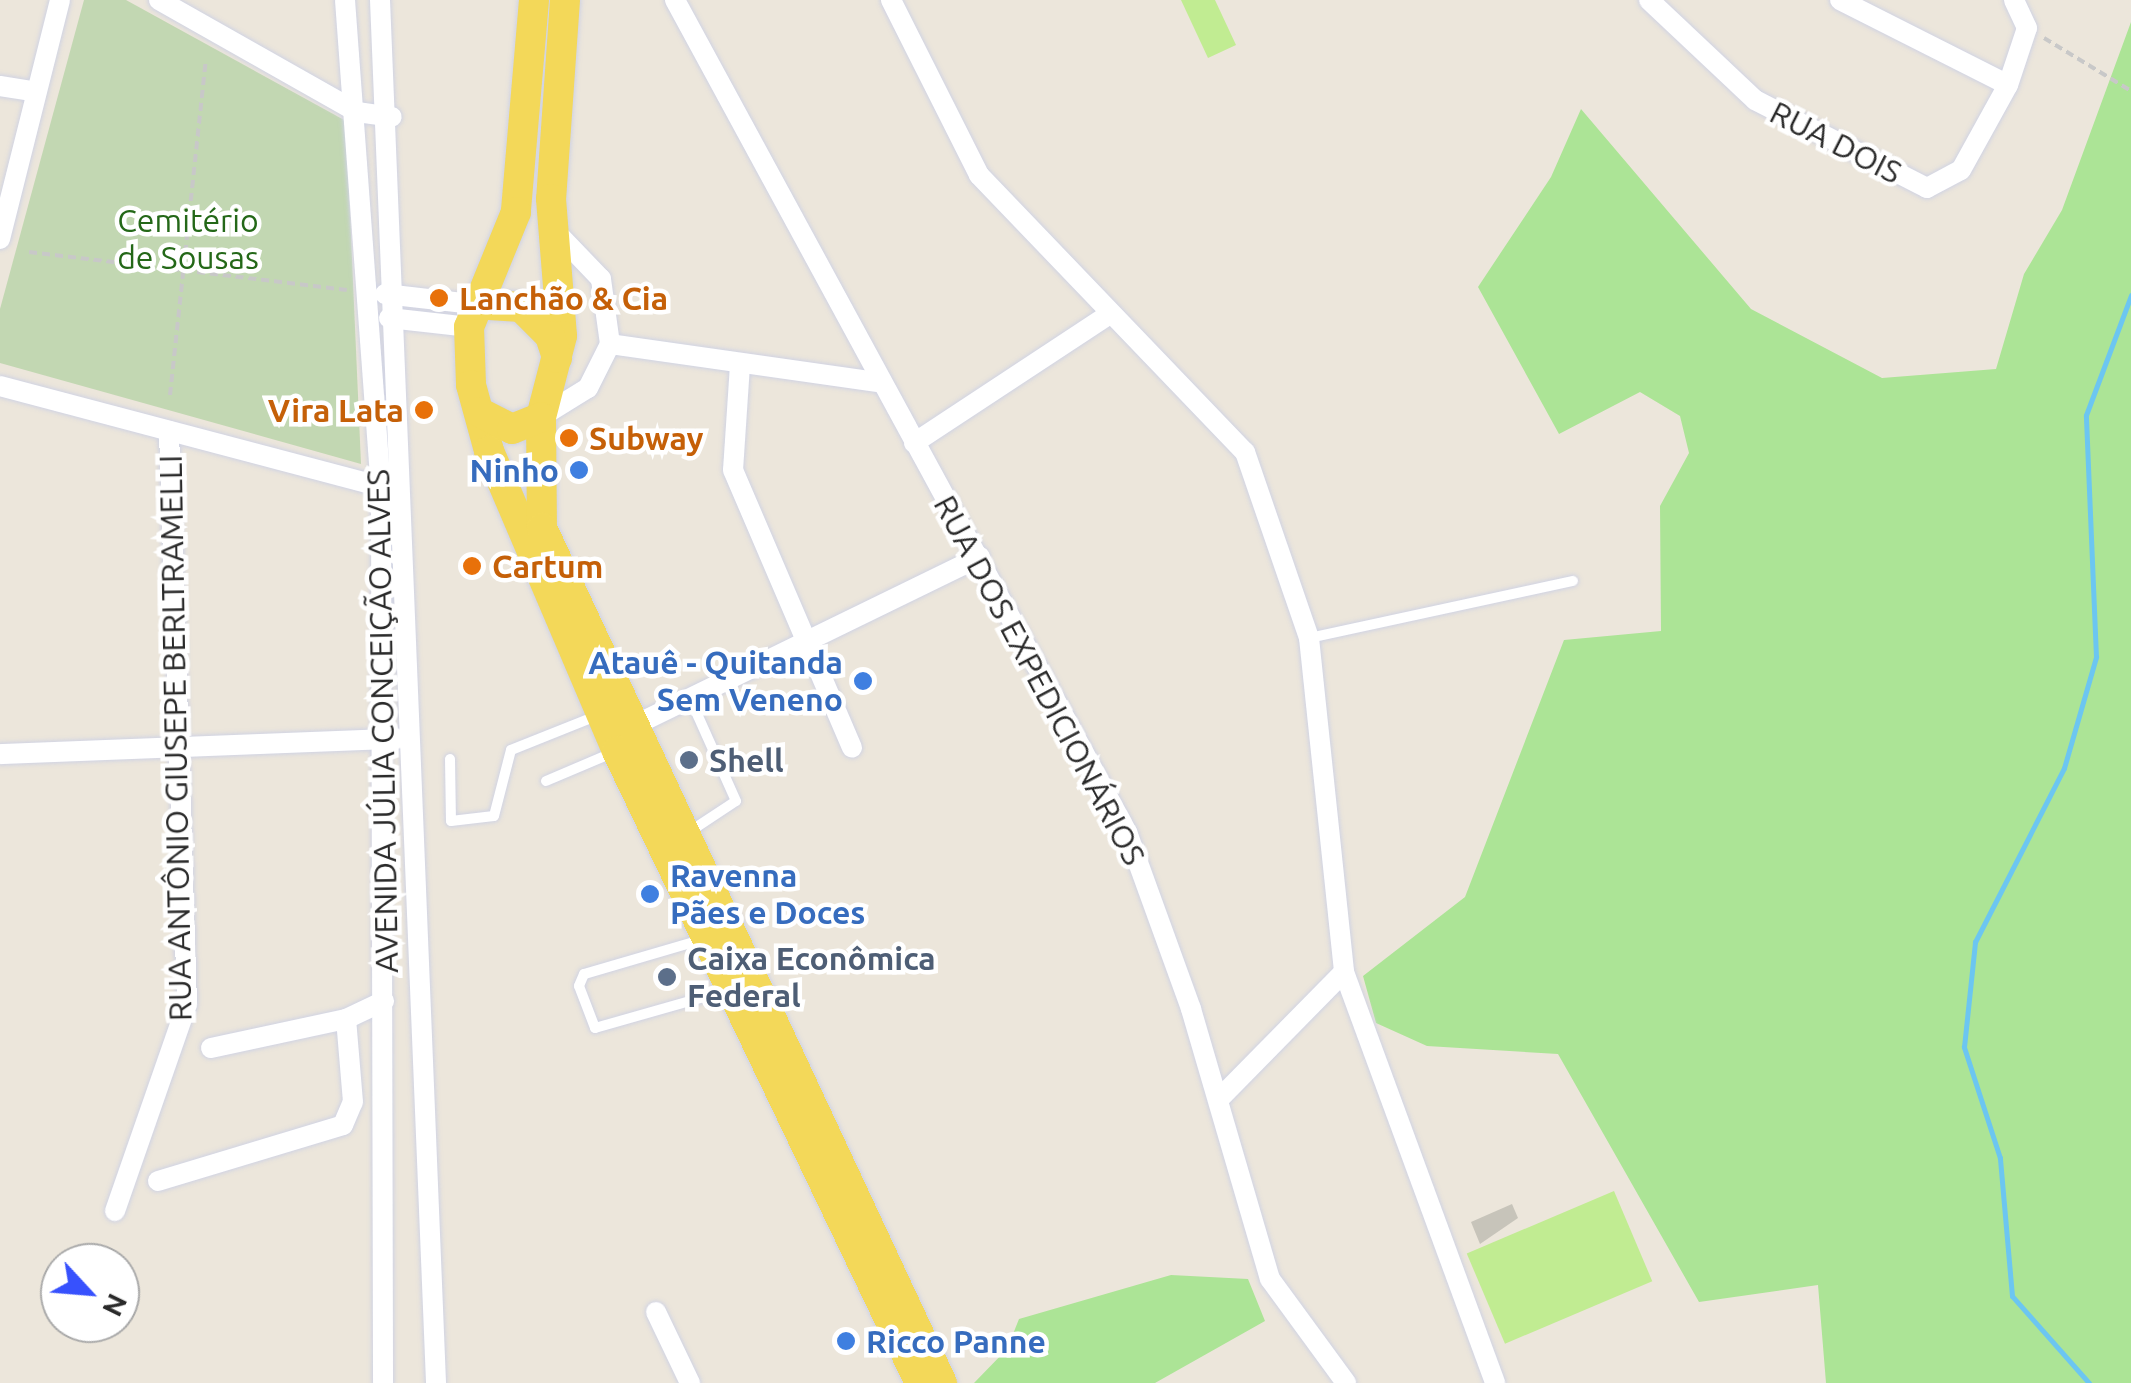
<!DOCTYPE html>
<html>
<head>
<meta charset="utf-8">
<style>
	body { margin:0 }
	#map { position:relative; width:2131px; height:1383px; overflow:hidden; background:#ece6db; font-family:Ubuntu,sans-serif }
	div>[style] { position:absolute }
	.green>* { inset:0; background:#ace496 }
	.cemetery>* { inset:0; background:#c2d7b2 }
	.pitch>* { inset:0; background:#c1ec92; transform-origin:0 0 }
	.stream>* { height:5px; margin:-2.5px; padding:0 2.5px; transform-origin:2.5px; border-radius:2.5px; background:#6cc6f1 }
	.building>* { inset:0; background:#c7c4ba }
	.path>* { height:4px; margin-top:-2px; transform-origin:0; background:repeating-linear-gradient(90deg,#c8c8c8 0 8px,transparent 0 13px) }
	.roads { filter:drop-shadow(0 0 2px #d0d3e3) drop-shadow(0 0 2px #d0d3e3) }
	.service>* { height:10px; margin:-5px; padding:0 5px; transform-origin:5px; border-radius:5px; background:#fff }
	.minor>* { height:20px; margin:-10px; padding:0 10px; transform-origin:10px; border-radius:10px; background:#fff }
	.primary>* { height:30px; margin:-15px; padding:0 15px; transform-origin:15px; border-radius:15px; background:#f3d859 }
	.dots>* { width:28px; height:28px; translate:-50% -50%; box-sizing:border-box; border:5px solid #fff; border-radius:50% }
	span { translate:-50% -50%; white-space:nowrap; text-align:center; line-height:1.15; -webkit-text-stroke:9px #fff; paint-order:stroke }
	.street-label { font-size:32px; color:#2a2a2a }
	.park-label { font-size:32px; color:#246818 }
	.food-label { font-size:32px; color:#c56008; font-weight:700 }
	.left { translate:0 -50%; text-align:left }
	.right { translate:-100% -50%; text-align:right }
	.shop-label { font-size:32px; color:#366cbe; font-weight:700 }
	.service-label { font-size:32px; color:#4e5e75; font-weight:700 }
	.north { position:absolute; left:40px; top:1243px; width:100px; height:100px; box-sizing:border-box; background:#fff; border:2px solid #aaa; border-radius:50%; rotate:116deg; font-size:28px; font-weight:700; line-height:40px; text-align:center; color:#2a2a2a }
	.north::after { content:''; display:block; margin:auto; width:35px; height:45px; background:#3751fd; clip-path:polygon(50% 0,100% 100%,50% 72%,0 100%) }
</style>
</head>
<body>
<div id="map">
	<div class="green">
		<div style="clip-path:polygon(2131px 22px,2131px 1383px,1826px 1383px,1818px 1285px,1699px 1302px,1558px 1054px,1427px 1046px,1376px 1023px,1363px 976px,1465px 897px,1564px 640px,1661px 631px,1660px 506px,1689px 453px,1680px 416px,1640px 392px,1559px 434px,1478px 287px,1551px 177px,1581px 109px,1751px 309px,1882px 378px,1996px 369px,2024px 274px,2062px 210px)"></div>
		<div style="clip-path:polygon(1171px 1275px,1248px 1279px,1265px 1321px,1155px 1383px,974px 1383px,1007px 1349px,1019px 1319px)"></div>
	</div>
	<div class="cemetery">
		<div style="clip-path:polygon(84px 0,126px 0,346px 121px,361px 464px,0 363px,0 309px)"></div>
	</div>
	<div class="pitch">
		<div style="clip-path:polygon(1181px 0,1215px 0,1236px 45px,1208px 58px)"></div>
		<div style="left:1614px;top:1191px;width:98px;height:160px;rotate:67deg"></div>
	</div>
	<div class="stream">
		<div style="left:2089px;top:1383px;width:116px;rotate:-131.5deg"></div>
		<div style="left:2012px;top:1296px;width:139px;rotate:-95deg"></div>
		<div style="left:2000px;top:1158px;width:117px;rotate:-108deg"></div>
		<div style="left:1964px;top:1047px;width:106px;rotate:-84deg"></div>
		<div style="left:1975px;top:942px;width:195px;rotate:-62.9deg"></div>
		<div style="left:2064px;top:768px;width:116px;rotate:-73.9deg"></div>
		<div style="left:2096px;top:657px;width:242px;rotate:-92.4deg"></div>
		<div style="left:2086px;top:415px;width:128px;rotate:-69.4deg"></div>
	</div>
	<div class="building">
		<div style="clip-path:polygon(1512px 1204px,1518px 1218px,1480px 1244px,1471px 1222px)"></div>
	</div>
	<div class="path">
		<div style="left:2044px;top:38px;width:102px;rotate:31.3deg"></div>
		<div style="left:29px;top:252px;width:320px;rotate:6.8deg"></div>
		<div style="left:170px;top:395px;width:337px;rotate:-83.9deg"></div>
	</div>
	<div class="roads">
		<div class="service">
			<div style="left:1309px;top:638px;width:270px;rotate:-12.2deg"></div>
			<div style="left:450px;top:759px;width:62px;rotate:89.1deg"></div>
			<div style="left:451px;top:821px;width:43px;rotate:-6.6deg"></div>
			<div style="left:494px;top:816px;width:68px;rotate:-75.6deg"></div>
			<div style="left:511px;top:750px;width:92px;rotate:-21.8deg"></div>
			<div style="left:546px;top:781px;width:72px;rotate:-23deg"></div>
			<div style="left:689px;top:832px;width:56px;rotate:-33.4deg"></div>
			<div style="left:736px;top:801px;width:113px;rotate:-114.1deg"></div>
			<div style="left:704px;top:939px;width:125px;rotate:163.7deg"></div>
			<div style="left:584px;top:974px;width:13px;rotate:113deg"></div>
			<div style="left:579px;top:986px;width:45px;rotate:69.1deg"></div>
			<div style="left:595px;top:1028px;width:138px;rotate:-15.9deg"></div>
		</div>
		<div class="minor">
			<div style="left:159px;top:0;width:227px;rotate:29.5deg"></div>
			<div style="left:357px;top:112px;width:35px;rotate:8deg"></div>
			<div style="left:345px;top:0;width:488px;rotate:85.8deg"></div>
			<div style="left:381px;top:487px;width:896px;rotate:89.87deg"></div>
			<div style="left:380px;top:0;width:1384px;rotate:87.68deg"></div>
			<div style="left:675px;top:0;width:947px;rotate:61.49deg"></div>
			<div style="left:1127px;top:832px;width:188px;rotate:70.1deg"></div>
			<div style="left:1191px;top:1009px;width:281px;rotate:73.7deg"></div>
			<div style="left:1270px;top:1279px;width:129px;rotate:53.8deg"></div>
			<div style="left:891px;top:0;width:196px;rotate:63.3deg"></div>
			<div style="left:979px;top:175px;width:384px;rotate:46.2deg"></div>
			<div style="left:1245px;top:452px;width:197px;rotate:71deg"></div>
			<div style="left:1309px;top:638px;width:336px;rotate:84deg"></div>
			<div style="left:1344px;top:972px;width:438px;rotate:69.8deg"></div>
			<div style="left:1649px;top:0;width:146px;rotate:43.3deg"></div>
			<div style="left:1755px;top:100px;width:193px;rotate:27.1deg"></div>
			<div style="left:1927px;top:188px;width:38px;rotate:-28deg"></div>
			<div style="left:1961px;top:170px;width:97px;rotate:-61.1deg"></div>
			<div style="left:2008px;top:85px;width:60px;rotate:-71.6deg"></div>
			<div style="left:2027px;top:28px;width:31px;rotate:-115deg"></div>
			<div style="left:1840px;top:0;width:188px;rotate:26.8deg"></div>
			<div style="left:0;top:86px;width:36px;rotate:9deg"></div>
			<div style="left:0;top:239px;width:246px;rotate:-75.9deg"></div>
			<div style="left:385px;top:294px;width:89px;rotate:6.5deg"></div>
			<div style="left:389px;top:318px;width:81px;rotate:6.4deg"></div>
			<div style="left:610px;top:344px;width:271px;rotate:8.1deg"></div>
			<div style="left:740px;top:365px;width:105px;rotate:93.8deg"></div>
			<div style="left:733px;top:470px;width:302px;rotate:66.8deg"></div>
			<div style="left:0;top:386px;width:403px;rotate:14.8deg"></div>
			<div style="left:541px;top:417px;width:55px;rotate:-31.7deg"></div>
			<div style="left:588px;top:388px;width:49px;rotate:-63.4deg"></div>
			<div style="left:610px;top:344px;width:66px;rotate:-97.9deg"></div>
			<div style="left:601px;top:279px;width:69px;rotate:-133.8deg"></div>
			<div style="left:914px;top:443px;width:232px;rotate:-33.4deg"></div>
			<div style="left:633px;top:726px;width:386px;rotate:-26deg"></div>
			<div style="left:0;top:754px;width:398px;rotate:-2.2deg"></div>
			<div style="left:211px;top:1048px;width:138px;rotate:-12.1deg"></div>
			<div style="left:346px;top:1019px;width:42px;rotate:-25.3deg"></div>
			<div style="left:1219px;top:1099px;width:178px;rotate:-45.5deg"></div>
			<div style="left:158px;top:1181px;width:193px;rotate:-16.8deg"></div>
			<div style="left:343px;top:1125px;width:25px;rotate:-67deg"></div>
			<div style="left:353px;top:1102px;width:83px;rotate:-94.8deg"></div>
			<div style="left:115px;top:1211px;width:219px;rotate:-70.8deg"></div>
			<div style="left:187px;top:1004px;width:573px;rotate:-91.8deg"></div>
			<div style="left:656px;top:1312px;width:79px;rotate:64.4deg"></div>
		</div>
		<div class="primary">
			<div style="left:534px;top:0;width:213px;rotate:94.9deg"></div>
			<div style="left:516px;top:212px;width:124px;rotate:112.2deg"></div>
			<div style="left:469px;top:327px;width:58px;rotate:88deg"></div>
			<div style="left:471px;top:385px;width:68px;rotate:74.7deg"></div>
			<div style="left:489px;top:451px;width:326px;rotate:66.9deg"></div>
			<div style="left:617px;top:751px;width:701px;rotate:64.39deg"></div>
			<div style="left:565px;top:0;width:199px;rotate:94deg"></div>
			<div style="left:551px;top:199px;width:137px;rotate:85.4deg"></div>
			<div style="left:562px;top:336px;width:84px;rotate:104.5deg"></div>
			<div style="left:541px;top:417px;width:111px;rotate:89.5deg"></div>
			<div style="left:542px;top:528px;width:944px;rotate:64.93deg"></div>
			<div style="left:473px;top:304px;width:48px;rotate:3.6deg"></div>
			<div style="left:521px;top:307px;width:41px;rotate:45deg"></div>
			<div style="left:550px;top:336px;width:23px;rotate:72deg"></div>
			<div style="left:479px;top:412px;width:37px;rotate:27deg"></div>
			<div style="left:512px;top:429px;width:31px;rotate:-22deg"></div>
		</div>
	</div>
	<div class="dots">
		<div style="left:439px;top:298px;background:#e8710a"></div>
		<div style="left:424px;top:410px;background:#e8710a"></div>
		<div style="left:569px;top:438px;background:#e8710a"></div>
		<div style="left:579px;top:470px;background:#3f7fe0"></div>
		<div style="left:472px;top:566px;background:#e8710a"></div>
		<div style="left:863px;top:681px;background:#3f7fe0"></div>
		<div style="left:689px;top:760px;background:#5c6f8a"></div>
		<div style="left:650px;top:894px;background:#3f7fe0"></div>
		<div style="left:667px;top:977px;background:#5c6f8a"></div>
		<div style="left:846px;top:1341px;background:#3f7fe0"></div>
	</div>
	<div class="street-label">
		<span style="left:1836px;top:142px;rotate:27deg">RUA DOIS</span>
		<span style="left:1040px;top:680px;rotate:62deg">RUA DOS EXPEDICIONÁRIOS</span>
		<span style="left:382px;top:721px;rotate:-91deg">AVENIDA JÚLIA CONCEIÇÃO ALVES</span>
		<span style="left:175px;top:738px;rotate:-91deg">RUA ANTÔNIO GIUSEPE BERLTRAMELLI</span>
	</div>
	<div class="park-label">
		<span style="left:188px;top:239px">Cemitério<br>de Sousas</span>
	</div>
	<div class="food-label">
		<span class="left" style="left:459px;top:298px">Lanchão &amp; Cia</span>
		<span class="right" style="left:404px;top:410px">Vira Lata</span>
		<span class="left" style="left:589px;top:438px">Subway</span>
		<span class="left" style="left:492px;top:566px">Cartum</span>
	</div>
	<div class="shop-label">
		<span class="right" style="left:559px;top:470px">Ninho</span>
		<span class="right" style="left:843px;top:681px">Atauê - Quitanda<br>Sem Veneno</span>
		<span class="left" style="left:670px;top:894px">Ravenna<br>Pães e Doces</span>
		<span class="left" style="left:866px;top:1341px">Ricco Panne</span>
	</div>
	<div class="service-label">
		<span class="left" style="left:709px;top:760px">Shell</span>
		<span class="left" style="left:687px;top:977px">Caixa Econômica<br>Federal</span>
	</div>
	<div class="north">N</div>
</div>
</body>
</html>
